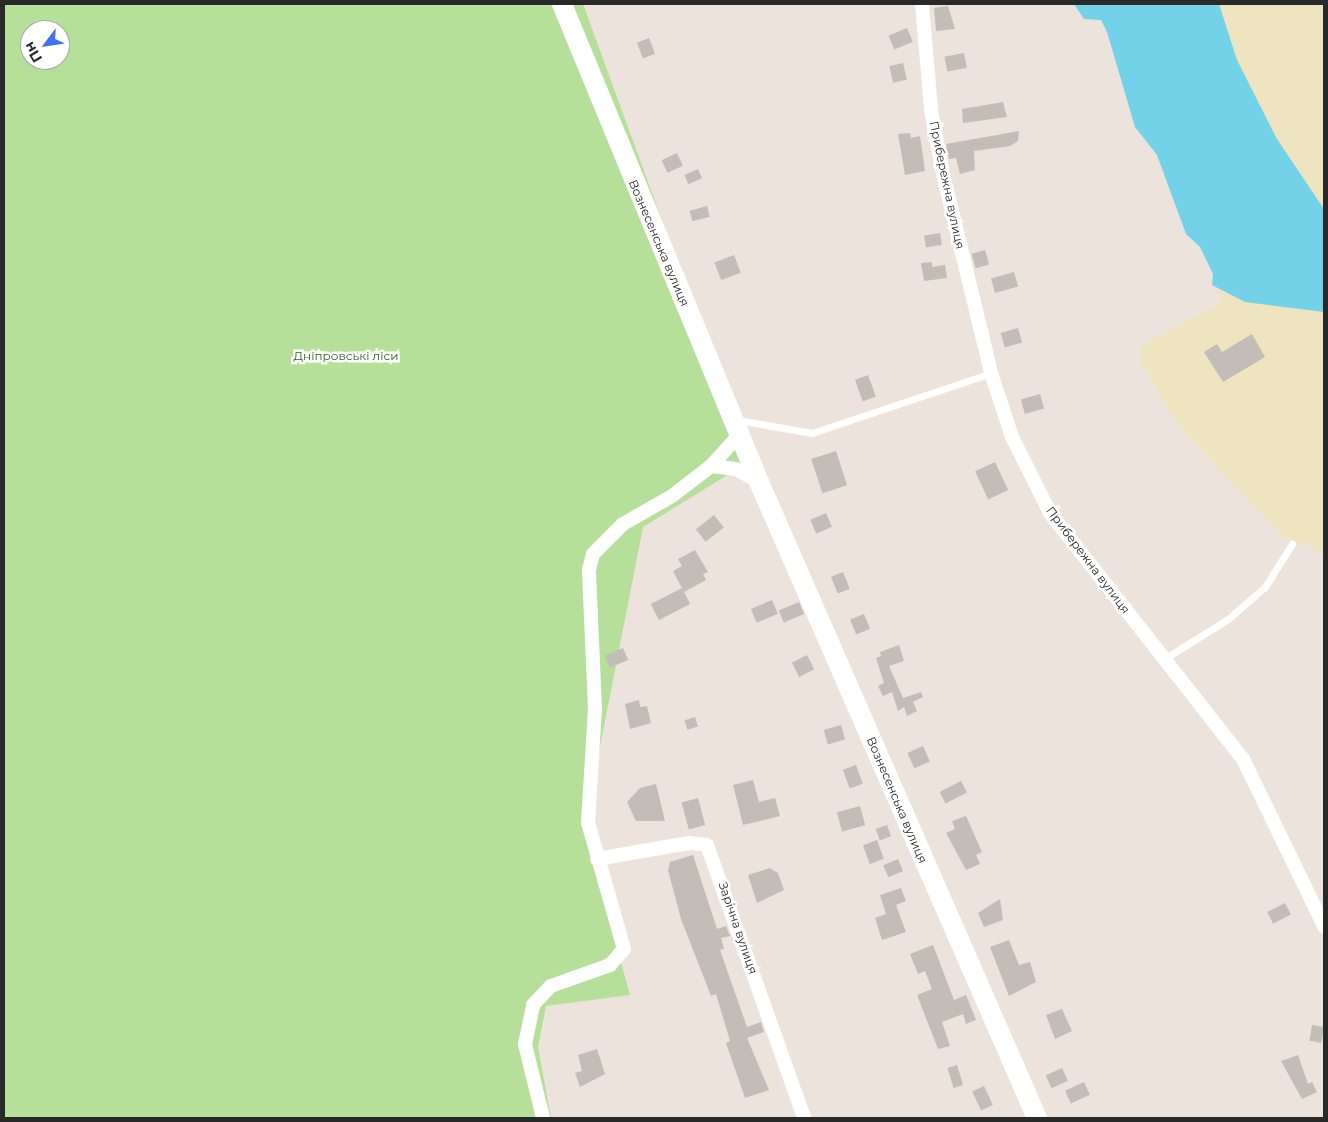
<!DOCTYPE html>
<html>
<head>
<meta charset="utf-8">
<style>
	body { margin:0 }
	#map { position:relative; width:1328px; height:1122px; overflow:hidden; background:#ebe3dc; font-family:Montserrat,sans-serif }
	div>[style] { position:absolute }
	.green>* { inset:0; background:#b6df9a }
	.sand>* { inset:0; background:#efe4c0 }
	.water>* { inset:0; background:#73d1e8 }
	.building>* { inset:0; background:#c3bdb8; transform-origin:0 0 }
	.lane>* { height:7px; margin:-3.5px; padding:0 3.5px; transform-origin:3.5px; border-radius:3.5px; background:#fff }
	.street>* { height:14px; margin:-7px; padding:0 7px; transform-origin:7px; border-radius:7px; background:#fff }
	.secondary>* { height:20px; margin:-10px; padding:0 10px; transform-origin:10px; border-radius:10px; background:#fff }
	span { translate:-50% -50%; white-space:nowrap; text-align:center; line-height:1.15; -webkit-text-stroke:5px #fff; paint-order:stroke }
	.street-label { font-size:12px; color:#292929 }
	.park-label { font-size:12px; color:#30621d }
	.frame { position:absolute; inset:0; border:5px solid #292929; pointer-events:none }
	.north { position:absolute; left:20px; top:20px; width:50px; height:50px; box-sizing:border-box; background:#fff; border:1px solid #a9a9a9; border-radius:50%; rotate:239deg; font-size:14px; font-weight:700; line-height:20px; text-align:center; color:#292929 }
	.north::after { content:''; display:block; margin:auto; width:18px; height:22px; background:#436ff1; clip-path:polygon(50% 0,100% 100%,50% 72%,0 100%) }
</style>
</head>
<body>
<div id="map">
	<div class="green">
		<div style="clip-path:polygon(evenodd,4px 4px,583px 4px,750px 461px,643px 527px,587px 813px,591px 854px,630px 995px,546px 1006px,538px 1047px,551px 1118px,4px 1118px,4px 4px,30px 30px,60px 30px,60px 60px,30px 60px,30px 30px)"></div>
	</div>
	<div class="sand">
		<div style="clip-path:polygon(1219px 4px,1324px 4px,1324px 209px,1277px 139px,1237px 60px)"></div>
		<div style="clip-path:polygon(1212px 285px,1245px 302px,1324px 312px,1324px 555px,1311px 546px,1285px 539px,1178px 425px,1143px 365px,1139px 347px,1217px 305px,1222px 297px)"></div>
	</div>
	<div class="water">
		<div style="clip-path:polygon(1074px 4px,1219px 4px,1237px 60px,1277px 139px,1324px 209px,1324px 312px,1245px 302px,1212px 285px,1213px 274px,1200px 247px,1186px 234px,1157px 155px,1135px 127px,1107px 32px,1101px 20px,1084px 19px)"></div>
	</div>
	<div class="building">
		<div style="clip-path:polygon(948px 6px,955px 29px,936px 31px,934px 8px)"></div>
		<div style="left:907px;top:28px;width:15px;height:20px;rotate:67deg"></div>
		<div style="left:649px;top:38px;width:17px;height:13px;rotate:69deg"></div>
		<div style="left:964px;top:53px;width:15px;height:20px;rotate:79deg"></div>
		<div style="left:903px;top:63px;width:17px;height:14px;rotate:77deg"></div>
		<div style="clip-path:polygon(1003px 102px,1007px 117px,963px 123px,962px 109px)"></div>
		<div style="clip-path:polygon(1019px 131px,1018px 141px,1010px 146px,974px 151px,975px 170px,960px 174px,956px 158px,949px 159px,946px 144px)"></div>
		<div style="clip-path:polygon(910px 133px,911px 138px,920px 136px,925px 171px,905px 175px,898px 134px)"></div>
		<div style="left:677px;top:153px;width:14px;height:17px;rotate:65deg"></div>
		<div style="left:698px;top:169px;width:10px;height:15px;rotate:66deg"></div>
		<div style="left:707px;top:206px;width:11px;height:18px;rotate:75deg"></div>
		<div style="left:940px;top:233px;width:12px;height:16px;rotate:81deg"></div>
		<div style="left:985px;top:250px;width:15px;height:14px;rotate:74deg"></div>
		<div style="left:734px;top:255px;width:19px;height:21px;rotate:69deg"></div>
		<div style="clip-path:polygon(932px 262px,932px 267px,945px 265px,947px 278px,924px 281px,921px 263px)"></div>
		<div style="left:1014px;top:272px;width:15px;height:24px;rotate:74deg"></div>
		<div style="left:1018px;top:328px;width:15px;height:18px;rotate:74deg"></div>
		<div style="clip-path:polygon(1252px 334px,1265px 357px,1223px 382px,1204px 352px,1217px 344px,1222px 352px)"></div>
		<div style="left:868px;top:375px;width:23px;height:14px;rotate:70deg"></div>
		<div style="left:1040px;top:394px;width:15px;height:20px;rotate:74deg"></div>
		<div style="left:836px;top:451px;width:36px;height:26px;rotate:72deg"></div>
		<div style="left:995px;top:462px;width:31px;height:22px;rotate:65deg"></div>
		<div style="left:826px;top:513px;width:15px;height:17px;rotate:67deg"></div>
		<div style="left:714px;top:515px;width:16px;height:23px;rotate:52deg"></div>
		<div style="clip-path:polygon(695px 550px,708px 572px,703px 574px,706px 580px,684px 592px,673px 571px,682px 566px,678px 559px)"></div>
		<div style="left:843px;top:572px;width:18px;height:13px;rotate:68deg"></div>
		<div style="left:682px;top:588px;width:18px;height:35px;rotate:63deg"></div>
		<div style="left:772px;top:600px;width:15px;height:23px;rotate:67deg"></div>
		<div style="left:799px;top:602px;width:13px;height:22px;rotate:67deg"></div>
		<div style="left:864px;top:614px;width:16px;height:15px;rotate:68deg"></div>
		<div style="clip-path:polygon(899px 645px,904px 661px,889px 666px,903px 698px,921px 692px,923px 697px,913px 702px,917px 711px,907px 716px,904px 707px,898px 711px,892px 692px,883px 696px,878px 686px,884px 683px,876px 658px,881px 656px,880px 652px)"></div>
		<div style="left:623px;top:648px;width:13px;height:20px;rotate:67deg"></div>
		<div style="left:807px;top:655px;width:16px;height:17px;rotate:63deg"></div>
		<div style="clip-path:polygon(639px 700px,640px 707px,647px 706px,651px 723px,630px 729px,625px 704px)"></div>
		<div style="left:695px;top:717px;width:10px;height:11px;rotate:73deg"></div>
		<div style="left:841px;top:725px;width:15px;height:18px;rotate:74deg"></div>
		<div style="left:923px;top:746px;width:17px;height:17px;rotate:66deg"></div>
		<div style="left:856px;top:765px;width:20px;height:14px;rotate:70deg"></div>
		<div style="clip-path:polygon(753px 780px,759px 802px,775px 798px,780px 816px,743px 825px,733px 785px)"></div>
		<div style="left:961px;top:781px;width:13px;height:24px;rotate:63deg"></div>
		<div style="clip-path:polygon(656px 784px,665px 821px,636px 821px,627px 802px,640px 788px)"></div>
		<div style="left:698px;top:798px;width:28px;height:17px;rotate:75deg"></div>
		<div style="left:860px;top:806px;width:20px;height:24px;rotate:75deg"></div>
		<div style="clip-path:polygon(966px 816px,982px 852px,976px 855px,980px 864px,966px 870px,946px 833px,955px 829px,952px 821px)"></div>
		<div style="left:887px;top:825px;width:12px;height:12px;rotate:70deg"></div>
		<div style="left:877px;top:840px;width:20px;height:15px;rotate:70deg"></div>
		<div style="clip-path:polygon(693px 855px,717px 929px,726px 926px,730px 936px,721px 938px,724px 949px,720px 950px,747px 1027px,761px 1022px,764px 1032px,747px 1038px,769px 1090px,745px 1098px,726px 1043px,730px 1041px,716px 994px,711px 996px,681px 919px,668px 870px,670px 862px)"></div>
		<div style="left:898px;top:859px;width:13px;height:16px;rotate:67deg"></div>
		<div style="clip-path:polygon(770px 868px,778px 873px,784px 890px,757px 903px,748px 875px)"></div>
		<div style="clip-path:polygon(901px 888px,906px 901px,896px 905px,906px 932px,882px 940px,875px 918px,886px 914px,880px 895px)"></div>
		<div style="clip-path:polygon(1000px 899px,1003px 920px,984px 927px,978px 913px)"></div>
		<div style="left:1285px;top:903px;width:13px;height:20px;rotate:63deg"></div>
		<div style="clip-path:polygon(1009px 940px,1019px 965px,1030px 962px,1036px 982px,1009px 996px,990px 947px)"></div>
		<div style="clip-path:polygon(933px 945px,954px 1000px,966px 995px,976px 1020px,966px 1024px,963px 1014px,942px 1022px,950px 1046px,938px 1049px,917px 995px,932px 989px,925px 971px,918px 974px,910px 954px)"></div>
		<div style="clip-path:polygon(1062px 1009px,1072px 1031px,1055px 1039px,1046px 1015px)"></div>
		<div style="left:1312px;top:1025px;width:12px;height:16px;rotate:9deg"></div>
		<div style="clip-path:polygon(597px 1049px,605px 1074px,580px 1087px,575px 1073px,582px 1071px,578px 1055px)"></div>
		<div style="clip-path:polygon(1298px 1055px,1308px 1084px,1312px 1082px,1317px 1092px,1302px 1099px,1281px 1061px)"></div>
		<div style="left:957px;top:1065px;width:21px;height:10px;rotate:73deg"></div>
		<div style="left:1062px;top:1068px;width:14px;height:18px;rotate:65deg"></div>
		<div style="left:1084px;top:1082px;width:14px;height:21px;rotate:65deg"></div>
		<div style="left:984px;top:1086px;width:21px;height:13px;rotate:65deg"></div>
	</div>
	<div class="lane">
		<div style="left:738px;top:420px;width:75px;rotate:10deg"></div>
		<div style="left:812px;top:433px;width:189px;rotate:-18.5deg"></div>
		<div style="left:1164px;top:659px;width:75px;rotate:-32deg"></div>
		<div style="left:1228px;top:619px;width:49px;rotate:-40.9deg"></div>
		<div style="left:1265px;top:587px;width:51px;rotate:-57.9deg"></div>
	</div>
	<div class="street">
		<div style="left:922px;top:4px;width:106px;rotate:85.1deg"></div>
		<div style="left:931px;top:110px;width:65px;rotate:79.4deg"></div>
		<div style="left:943px;top:174px;width:205px;rotate:76.4deg"></div>
		<div style="left:991px;top:373px;width:67px;rotate:71.8deg"></div>
		<div style="left:1012px;top:437px;width:85px;rotate:63.4deg"></div>
		<div style="left:1050px;top:513px;width:313px;rotate:51.9deg"></div>
		<div style="left:1243px;top:759px;width:186px;rotate:64.1deg"></div>
		<div style="left:711px;top:466px;width:25px;rotate:7deg"></div>
		<div style="left:736px;top:469px;width:26px;rotate:29deg"></div>
		<div style="left:597px;top:859px;width:93px;rotate:-9.9deg"></div>
		<div style="left:689px;top:843px;width:18px;rotate:6deg"></div>
		<div style="left:707px;top:845px;width:290px;rotate:70.4deg"></div>
		<div style="left:543px;top:1118px;width:76px;rotate:-103.7deg"></div>
		<div style="left:525px;top:1044px;width:40px;rotate:-78deg"></div>
		<div style="left:533px;top:1005px;width:26px;rotate:-47deg"></div>
		<div style="left:551px;top:986px;width:63px;rotate:-19.6deg"></div>
		<div style="left:610px;top:965px;width:21px;rotate:-49deg"></div>
		<div style="left:624px;top:949px;width:131px;rotate:-105.9deg"></div>
		<div style="left:588px;top:823px;width:114px;rotate:-86.5deg"></div>
		<div style="left:595px;top:709px;width:139px;rotate:-92.5deg"></div>
		<div style="left:589px;top:570px;width:16px;rotate:-76deg"></div>
		<div style="left:593px;top:554px;width:42px;rotate:-45deg"></div>
		<div style="left:623px;top:524px;width:56px;rotate:-29.7deg"></div>
		<div style="left:672px;top:496px;width:49px;rotate:-37.6deg"></div>
		<div style="left:711px;top:466px;width:43px;rotate:-47.8deg"></div>
	</div>
	<div class="secondary">
		<div style="left:562px;top:4px;width:517px;rotate:67.6deg"></div>
		<div style="left:759px;top:482px;width:694px;rotate:66.39deg"></div>
	</div>
	<div class="street-label">
		<span style="left:947px;top:185px;rotate:78deg">Прибережна вулиця</span>
		<span style="left:659px;top:243px;rotate:67deg">Вознесенська вулиця</span>
		<span style="left:1088px;top:560px;rotate:53deg">Прибережна вулиця</span>
		<span style="left:897px;top:800px;rotate:67deg">Вознесенська вулиця</span>
		<span style="left:738px;top:928px;rotate:71deg">Зарічна вулиця</span>
	</div>
	<div class="park-label">
		<span style="left:346px;top:356px">Дніпровські ліси</span>
	</div>
	<div class="frame"></div>
	<div class="north">Пн</div>
</div>
</body>
</html>
